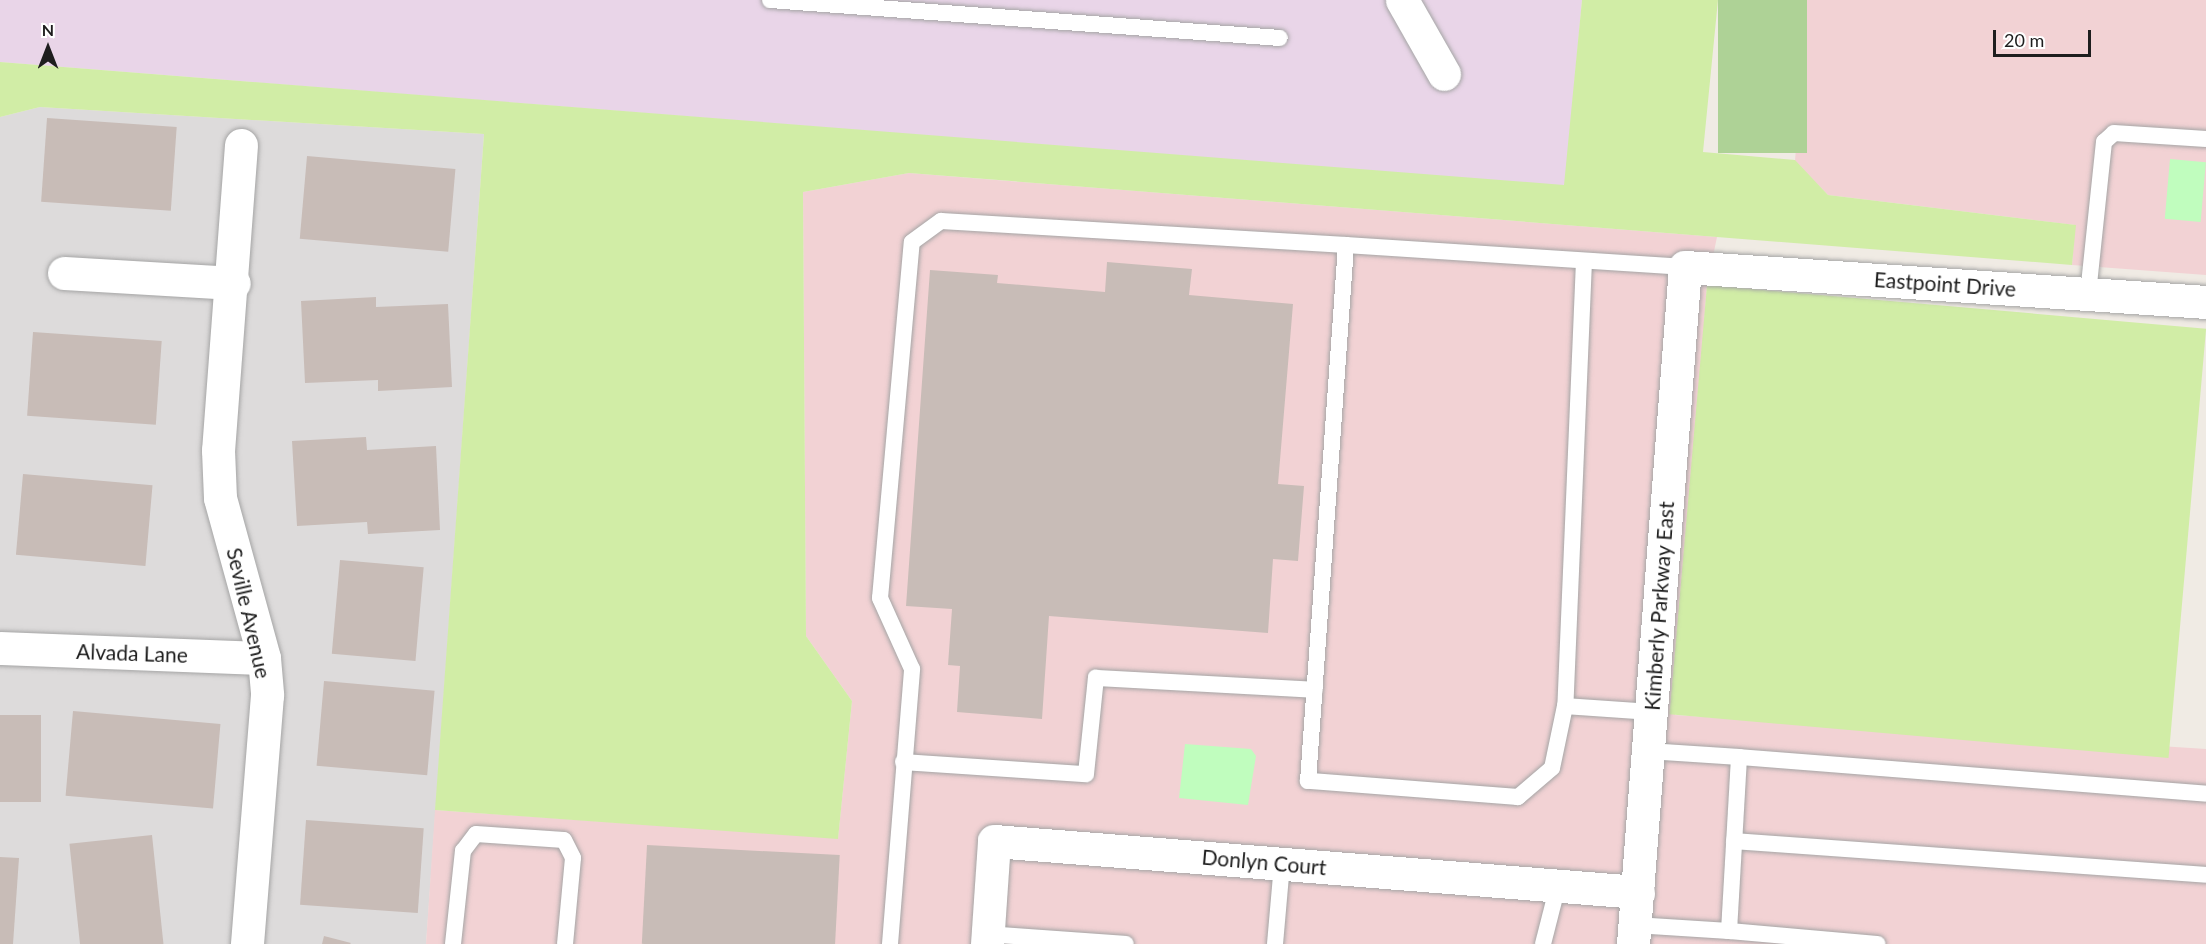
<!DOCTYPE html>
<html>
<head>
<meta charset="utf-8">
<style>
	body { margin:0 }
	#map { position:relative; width:2206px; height:944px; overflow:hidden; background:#f0ebe4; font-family:Lato,sans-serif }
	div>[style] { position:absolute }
	.residential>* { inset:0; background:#dddbdb }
	.commercial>* { inset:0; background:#f2d2d4 }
	.industrial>* { inset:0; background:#e9d5e8 }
	.grass>* { inset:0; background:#d1eda6; transform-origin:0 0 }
	.forest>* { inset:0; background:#aed296; transform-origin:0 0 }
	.park>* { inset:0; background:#c0fdbe; transform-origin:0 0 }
	.building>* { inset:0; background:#c8bcb7; transform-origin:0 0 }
	.roads { filter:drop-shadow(0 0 2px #a5a5a5) drop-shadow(0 0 2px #a5a5a5) }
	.service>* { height:16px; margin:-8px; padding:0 8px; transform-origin:8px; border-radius:8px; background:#fff }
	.minor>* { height:33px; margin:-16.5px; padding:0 16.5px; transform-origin:16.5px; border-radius:16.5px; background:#fff }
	span { translate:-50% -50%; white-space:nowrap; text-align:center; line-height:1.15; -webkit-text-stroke:4.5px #fff; paint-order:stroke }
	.street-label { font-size:21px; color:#1e1e1e }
	.north { position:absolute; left:18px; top:18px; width:60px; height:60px; -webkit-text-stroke:4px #fff; paint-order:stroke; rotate:0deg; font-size:16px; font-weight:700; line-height:24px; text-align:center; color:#1e1e1e }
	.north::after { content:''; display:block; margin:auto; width:21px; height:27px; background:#1e1e1e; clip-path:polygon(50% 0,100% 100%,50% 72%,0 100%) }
	.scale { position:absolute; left:1993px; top:30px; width:98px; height:27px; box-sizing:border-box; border:3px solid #1e1e1e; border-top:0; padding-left:8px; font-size:18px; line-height:21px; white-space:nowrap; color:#1e1e1e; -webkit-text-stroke:4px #fff; paint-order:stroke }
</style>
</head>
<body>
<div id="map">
	<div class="residential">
		<div style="clip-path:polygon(40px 107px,484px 134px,426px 944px,0 944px,0 117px)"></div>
	</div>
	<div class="commercial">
		<div style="clip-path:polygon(1807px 0,2206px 0,2206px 275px,2072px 265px,2075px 225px,1828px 195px,1795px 161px)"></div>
		<div style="clip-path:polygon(909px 173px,1717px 237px,1707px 285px,1675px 715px,2206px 749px,2206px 944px,426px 944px,435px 810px,838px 838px,852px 701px,806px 636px,803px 192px)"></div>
	</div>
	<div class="industrial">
		<div style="clip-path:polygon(0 0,1582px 0,1565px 186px,0 62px)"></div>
	</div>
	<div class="grass">
		<div style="clip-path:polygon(1582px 0,1718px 0,1703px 152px,1795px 160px,1828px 195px,2076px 225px,2072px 265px,909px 173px,803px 192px,806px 636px,852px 701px,838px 839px,435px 810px,484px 134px,40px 107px,0 117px,0 62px,1564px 185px)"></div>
		<div style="left:1707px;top:285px;width:501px;height:431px;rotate:5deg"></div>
	</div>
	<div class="forest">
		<div style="left:1718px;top:0;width:89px;height:153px"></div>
	</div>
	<div class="park">
		<div style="left:2170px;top:159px;width:36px;height:60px;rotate:5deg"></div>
		<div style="clip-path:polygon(1185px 744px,1251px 749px,1256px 756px,1248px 805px,1179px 798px)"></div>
	</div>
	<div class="building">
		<div style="left:47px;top:118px;width:130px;height:84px;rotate:4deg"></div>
		<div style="left:307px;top:156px;width:149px;height:83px;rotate:5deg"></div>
		<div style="clip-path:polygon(1107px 262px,1192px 269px,1189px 295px,1293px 304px,1278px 484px,1304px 486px,1298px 561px,1273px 559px,1268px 633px,1049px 616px,1042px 719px,957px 712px,960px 666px,948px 665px,952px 609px,906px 606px,930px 270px,998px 275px,997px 283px,1105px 292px)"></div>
		<div style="clip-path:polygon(376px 297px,376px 307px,448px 304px,452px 387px,378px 391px,378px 380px,305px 383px,301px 301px)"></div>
		<div style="left:33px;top:332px;width:129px;height:84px;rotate:4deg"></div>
		<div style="clip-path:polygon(366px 437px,367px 450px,436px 446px,440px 530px,368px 534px,367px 522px,297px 526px,292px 441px)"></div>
		<div style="left:23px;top:474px;width:130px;height:81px;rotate:5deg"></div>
		<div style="left:340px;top:560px;width:84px;height:94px;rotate:5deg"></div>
		<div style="left:324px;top:681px;width:111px;height:85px;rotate:5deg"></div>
		<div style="left:73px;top:711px;width:148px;height:85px;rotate:5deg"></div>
		<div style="left:0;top:715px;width:41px;height:87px"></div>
		<div style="left:306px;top:820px;width:118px;height:85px;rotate:4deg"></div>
		<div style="left:152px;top:835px;width:110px;height:83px;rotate:84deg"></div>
		<div style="left:647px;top:845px;width:193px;height:99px;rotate:3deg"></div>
		<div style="clip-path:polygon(0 857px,19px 858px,13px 944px,0 944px)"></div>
		<div style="clip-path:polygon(324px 936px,351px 943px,350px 944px,322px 944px)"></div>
	</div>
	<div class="roads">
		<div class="service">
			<div style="left:770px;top:0;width:511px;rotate:4.26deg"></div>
			<div style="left:1584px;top:261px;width:445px;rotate:92.4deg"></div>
			<div style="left:1565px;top:706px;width:63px;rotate:101.8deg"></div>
			<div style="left:1552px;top:768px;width:45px;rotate:139.5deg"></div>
			<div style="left:1518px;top:797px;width:211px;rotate:-175.6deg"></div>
			<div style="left:1308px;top:781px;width:537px;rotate:-85.94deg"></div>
			<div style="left:1346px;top:245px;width:340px;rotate:3.7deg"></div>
			<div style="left:2088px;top:294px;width:153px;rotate:-84deg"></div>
			<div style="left:2104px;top:142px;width:13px;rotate:-42deg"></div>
			<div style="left:2114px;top:133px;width:92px;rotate:3.7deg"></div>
			<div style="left:1565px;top:706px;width:86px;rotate:4deg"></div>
			<div style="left:1739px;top:757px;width:468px;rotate:4.5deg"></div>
			<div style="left:903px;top:762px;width:183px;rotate:3.8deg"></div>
			<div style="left:1086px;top:774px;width:97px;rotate:-84.1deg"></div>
			<div style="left:1096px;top:678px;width:219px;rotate:3.1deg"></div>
			<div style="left:1734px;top:841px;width:473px;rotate:4.1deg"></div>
			<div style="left:1635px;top:925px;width:94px;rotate:3.7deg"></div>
			<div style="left:1729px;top:931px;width:174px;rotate:-86.7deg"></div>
			<div style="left:1739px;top:757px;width:91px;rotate:-176.2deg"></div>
			<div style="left:1729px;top:931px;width:149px;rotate:5deg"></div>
			<div style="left:987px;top:934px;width:139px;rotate:4.1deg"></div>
			<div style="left:453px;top:944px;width:94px;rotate:-83.9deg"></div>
			<div style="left:463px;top:851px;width:21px;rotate:-53deg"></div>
			<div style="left:476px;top:834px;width:88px;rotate:3.9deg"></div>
			<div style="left:564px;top:840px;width:20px;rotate:63deg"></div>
			<div style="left:573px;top:858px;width:86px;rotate:95.3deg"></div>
			<div style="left:890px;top:944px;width:276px;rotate:-85.4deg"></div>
			<div style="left:912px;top:669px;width:78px;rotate:-114.3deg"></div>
			<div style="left:880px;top:598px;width:357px;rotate:-84.9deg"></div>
			<div style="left:912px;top:242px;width:36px;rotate:-36deg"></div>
			<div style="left:941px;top:221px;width:406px;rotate:3.4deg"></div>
			<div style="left:1275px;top:944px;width:80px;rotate:-85deg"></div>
			<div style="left:1543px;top:944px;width:61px;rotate:-75.7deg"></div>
		</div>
		<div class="minor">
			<div style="left:1402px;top:0;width:85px;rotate:60.4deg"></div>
			<div style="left:241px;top:145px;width:306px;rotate:94.3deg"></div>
			<div style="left:218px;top:450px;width:48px;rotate:87.6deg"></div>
			<div style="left:220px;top:498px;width:166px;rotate:74.6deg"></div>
			<div style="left:264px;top:658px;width:37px;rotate:85deg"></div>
			<div style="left:267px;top:695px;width:250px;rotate:94.6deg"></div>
			<div style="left:64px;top:273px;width:170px;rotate:3.4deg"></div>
			<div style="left:0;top:648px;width:264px;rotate:2.2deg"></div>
			<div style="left:987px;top:944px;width:103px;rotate:-86.1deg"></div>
			<div style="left:994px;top:841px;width:646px;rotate:4.53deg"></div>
			<div style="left:1633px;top:944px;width:679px;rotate:-85.61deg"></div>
			<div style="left:1685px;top:267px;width:522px;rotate:3.84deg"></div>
		</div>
	</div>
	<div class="street-label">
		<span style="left:1945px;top:284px;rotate:4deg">Eastpoint Drive</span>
		<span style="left:1659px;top:606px;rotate:-86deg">Kimberly Parkway East</span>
		<span style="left:249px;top:613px;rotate:77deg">Seville Avenue</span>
		<span style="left:132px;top:653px;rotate:2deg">Alvada Lane</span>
		<span style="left:1264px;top:862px;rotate:5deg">Donlyn Court</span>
	</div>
	<div class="north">N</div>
	<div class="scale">20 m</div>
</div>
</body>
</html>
